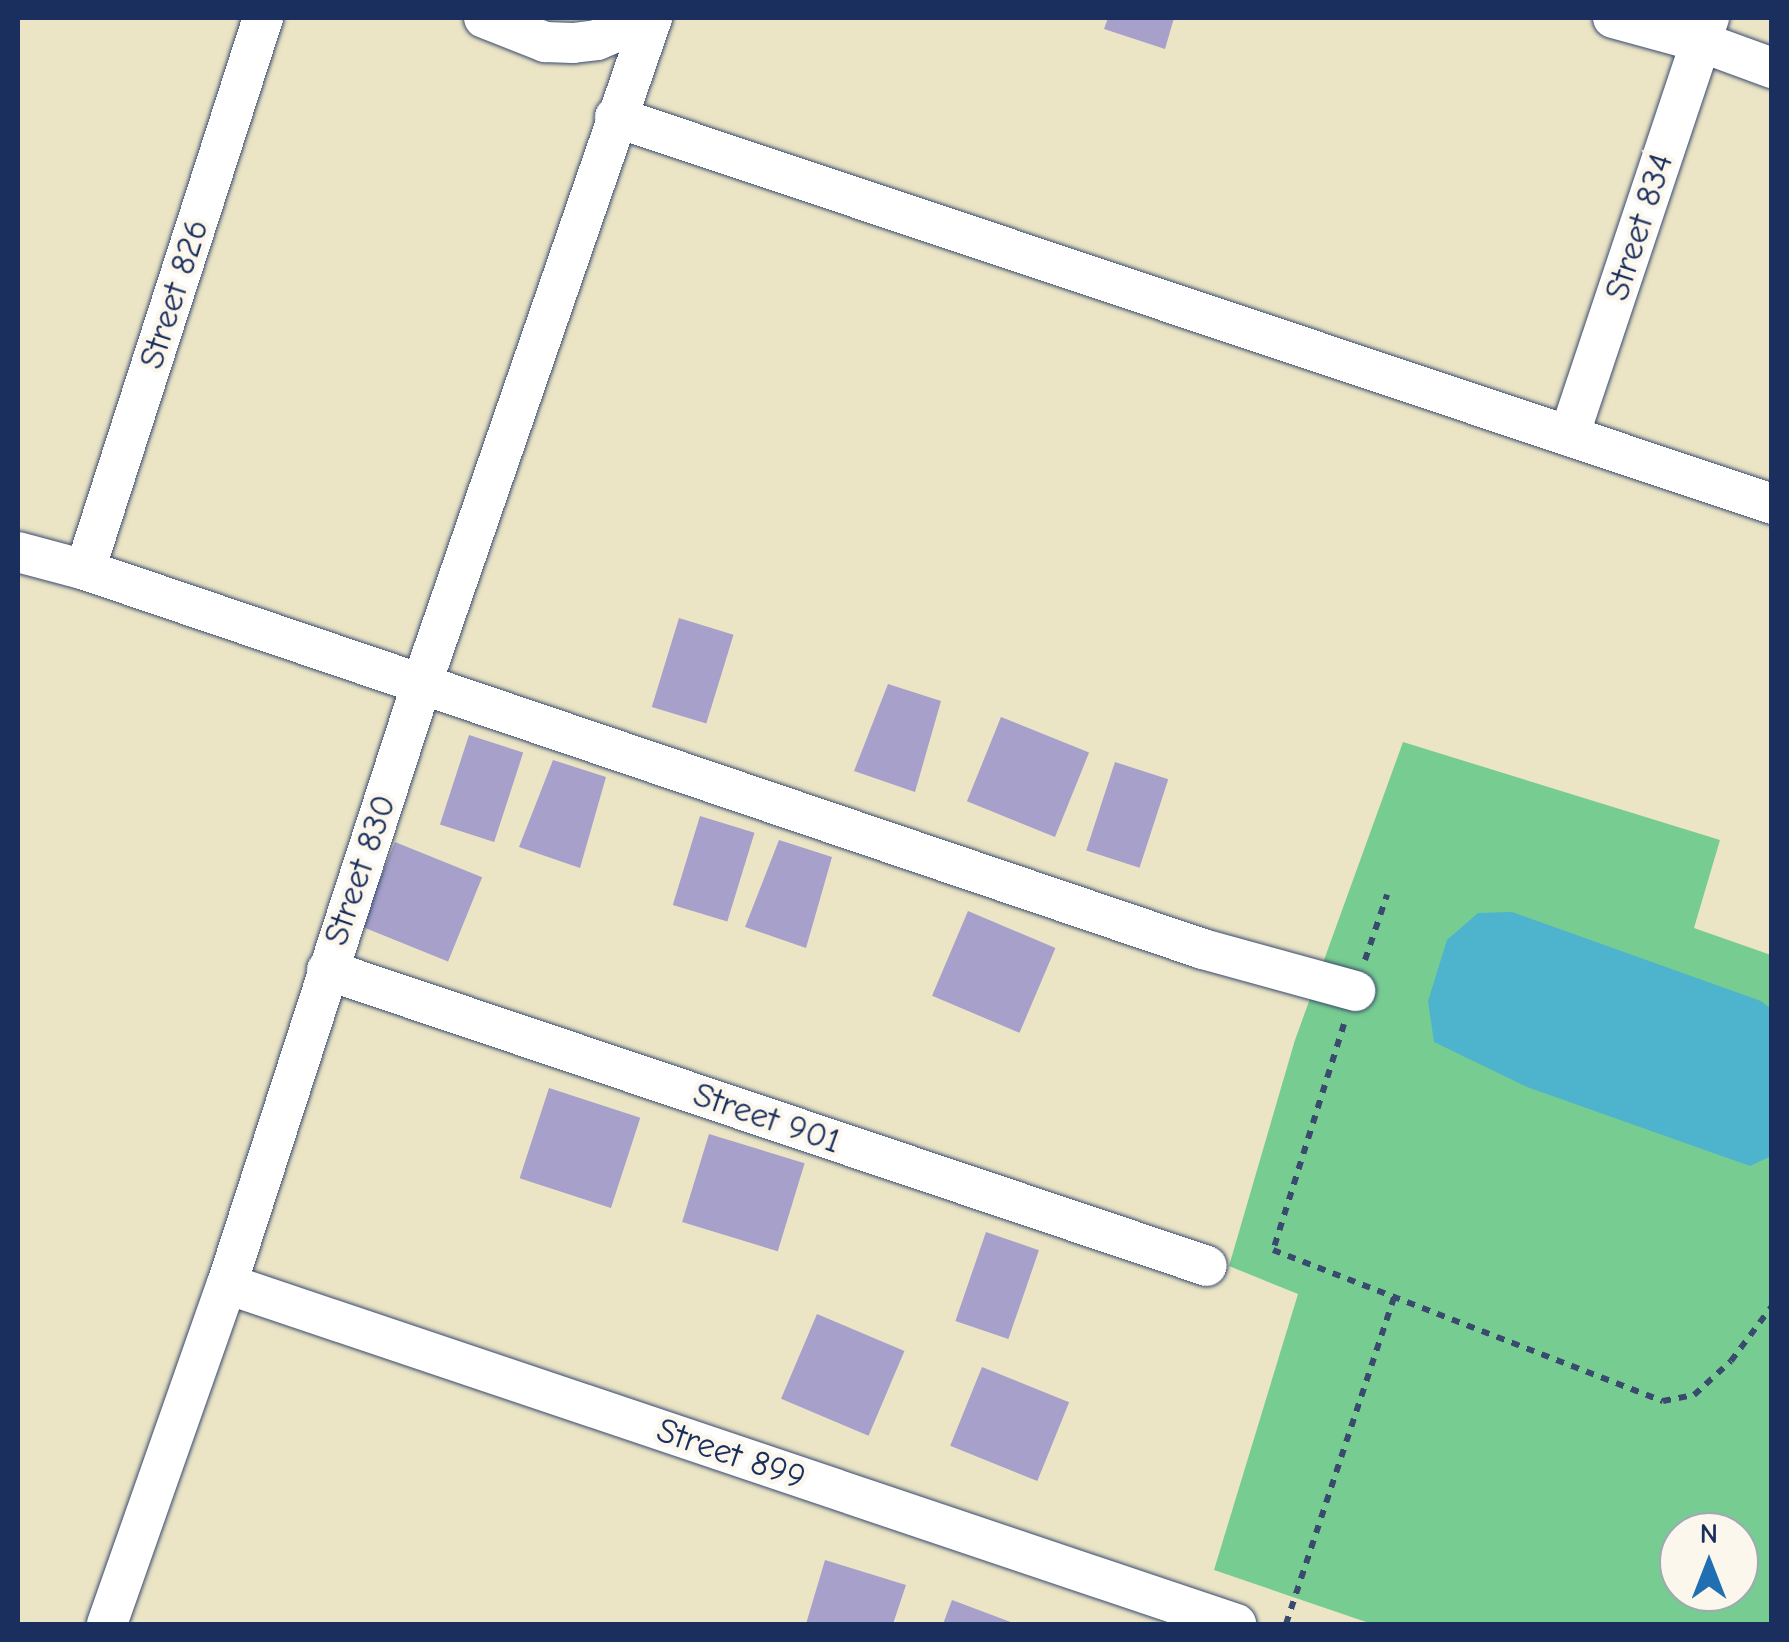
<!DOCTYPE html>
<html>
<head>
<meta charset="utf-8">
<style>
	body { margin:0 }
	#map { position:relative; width:1789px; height:1642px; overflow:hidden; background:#ebe5c6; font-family:"Comic Neue",sans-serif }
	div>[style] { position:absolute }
	.green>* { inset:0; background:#77cd91 }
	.water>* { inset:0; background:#4eb3cd }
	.building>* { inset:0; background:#a6a0cb; transform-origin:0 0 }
	.path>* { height:6px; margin-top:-3px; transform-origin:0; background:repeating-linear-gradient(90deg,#3a4a6e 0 8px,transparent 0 16px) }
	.roads { filter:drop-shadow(0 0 2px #3a4a6e) drop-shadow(0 0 2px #3a4a6e) }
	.street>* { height:40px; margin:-20px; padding:0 20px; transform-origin:20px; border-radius:20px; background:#fff }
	span { translate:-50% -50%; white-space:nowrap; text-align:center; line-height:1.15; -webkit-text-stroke:9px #fbf7ec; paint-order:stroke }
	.street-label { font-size:35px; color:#1b2f5e }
	.frame { position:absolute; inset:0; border:20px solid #1b2f5e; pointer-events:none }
	.north { position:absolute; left:1659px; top:1512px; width:100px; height:100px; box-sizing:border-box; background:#fbf7ec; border:2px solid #a1a7b3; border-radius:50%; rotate:0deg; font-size:28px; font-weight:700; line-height:40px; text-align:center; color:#1b2f5e }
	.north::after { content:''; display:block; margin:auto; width:35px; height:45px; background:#1f6fb2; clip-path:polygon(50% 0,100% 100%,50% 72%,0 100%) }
</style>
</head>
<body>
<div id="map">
	<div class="green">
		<div style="clip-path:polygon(evenodd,1403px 742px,1720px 840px,1694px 928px,1771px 955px,1771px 1624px,1372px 1624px,1214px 1570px,1298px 1294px,1229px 1266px,1295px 1040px,1403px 742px,1679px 1532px,1739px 1532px,1739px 1592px,1679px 1592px,1679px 1532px)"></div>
	</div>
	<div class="water">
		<div style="clip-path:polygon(1512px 912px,1761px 1001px,1771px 1009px,1771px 1156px,1750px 1166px,1527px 1087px,1434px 1042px,1428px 1001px,1447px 940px,1478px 913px)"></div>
	</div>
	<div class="building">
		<div style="clip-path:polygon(1108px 18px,1174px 18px,1165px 49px,1104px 29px)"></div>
		<div style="left:679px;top:618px;width:57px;height:93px;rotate:17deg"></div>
		<div style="clip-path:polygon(888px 684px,941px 701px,915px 792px,854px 771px)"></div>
		<div style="left:1001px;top:717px;width:95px;height:91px;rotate:22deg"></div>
		<div style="left:469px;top:735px;width:57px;height:94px;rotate:18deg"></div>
		<div style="clip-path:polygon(553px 760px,606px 777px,580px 868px,519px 847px)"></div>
		<div style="left:1115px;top:762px;width:56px;height:93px;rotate:18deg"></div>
		<div style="left:700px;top:816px;width:57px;height:93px;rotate:17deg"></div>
		<div style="clip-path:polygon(779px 840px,832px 857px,806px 948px,745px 927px)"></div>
		<div style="left:395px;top:842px;width:94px;height:91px;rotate:22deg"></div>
		<div style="left:968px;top:911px;width:95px;height:92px;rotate:23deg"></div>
		<div style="left:549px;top:1088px;width:96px;height:95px;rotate:18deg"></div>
		<div style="left:709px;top:1134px;width:100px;height:92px;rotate:17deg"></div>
		<div style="left:986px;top:1232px;width:56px;height:94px;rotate:19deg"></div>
		<div style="left:817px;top:1314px;width:95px;height:92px;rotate:23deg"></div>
		<div style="left:982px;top:1367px;width:94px;height:85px;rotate:22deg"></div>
		<div style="clip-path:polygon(825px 1560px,906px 1585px,893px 1624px,806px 1624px)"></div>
		<div style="clip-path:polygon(952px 1600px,1016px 1624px,943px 1624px)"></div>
	</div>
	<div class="path">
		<div style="left:1365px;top:960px;width:69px;rotate:-71.3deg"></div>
		<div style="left:1344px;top:1024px;width:237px;rotate:107.4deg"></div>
		<div style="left:1273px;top:1250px;width:418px;rotate:21.2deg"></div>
		<div style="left:1663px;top:1401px;width:32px;rotate:-11deg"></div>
		<div style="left:1694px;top:1395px;width:50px;rotate:-42.6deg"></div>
		<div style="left:1731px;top:1361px;width:69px;rotate:-53.3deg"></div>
		<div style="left:1286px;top:1624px;width:344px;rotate:-71.7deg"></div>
	</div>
	<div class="roads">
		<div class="street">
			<div style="left:484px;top:18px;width:66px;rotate:21.5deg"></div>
			<div style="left:545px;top:42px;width:28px;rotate:2deg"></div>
			<div style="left:573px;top:43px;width:24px;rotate:-7deg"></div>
			<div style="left:597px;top:40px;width:56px;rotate:-22.9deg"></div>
			<div style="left:1613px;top:18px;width:91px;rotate:15.3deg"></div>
			<div style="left:1701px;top:42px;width:76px;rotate:20.1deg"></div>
			<div style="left:615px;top:117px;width:1220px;rotate:18.49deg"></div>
			<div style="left:1569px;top:436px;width:441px;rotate:-71.5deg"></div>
			<div style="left:18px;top:552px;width:69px;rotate:15deg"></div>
			<div style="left:85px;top:570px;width:1180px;rotate:18.73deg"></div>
			<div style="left:1203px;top:949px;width:158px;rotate:15.4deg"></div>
			<div style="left:85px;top:570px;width:580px;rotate:-72.13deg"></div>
			<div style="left:327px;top:970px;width:928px;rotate:18.59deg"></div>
			<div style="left:227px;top:1284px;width:1065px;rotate:18.62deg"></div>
			<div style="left:107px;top:1624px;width:361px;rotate:-70.6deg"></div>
			<div style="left:227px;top:1284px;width:632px;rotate:-72.02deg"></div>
			<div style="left:422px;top:683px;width:704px;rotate:-70.92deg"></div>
		</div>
	</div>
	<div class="street-label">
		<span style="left:1639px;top:227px;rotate:-72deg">Street 834</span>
		<span style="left:174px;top:294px;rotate:-72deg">Street 826</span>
		<span style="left:360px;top:870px;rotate:-71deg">Street 830</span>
		<span style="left:767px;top:1118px;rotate:19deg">Street 901</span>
		<span style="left:731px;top:1454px;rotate:19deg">Street 899</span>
	</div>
	<div class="frame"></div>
	<div class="north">N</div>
</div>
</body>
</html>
